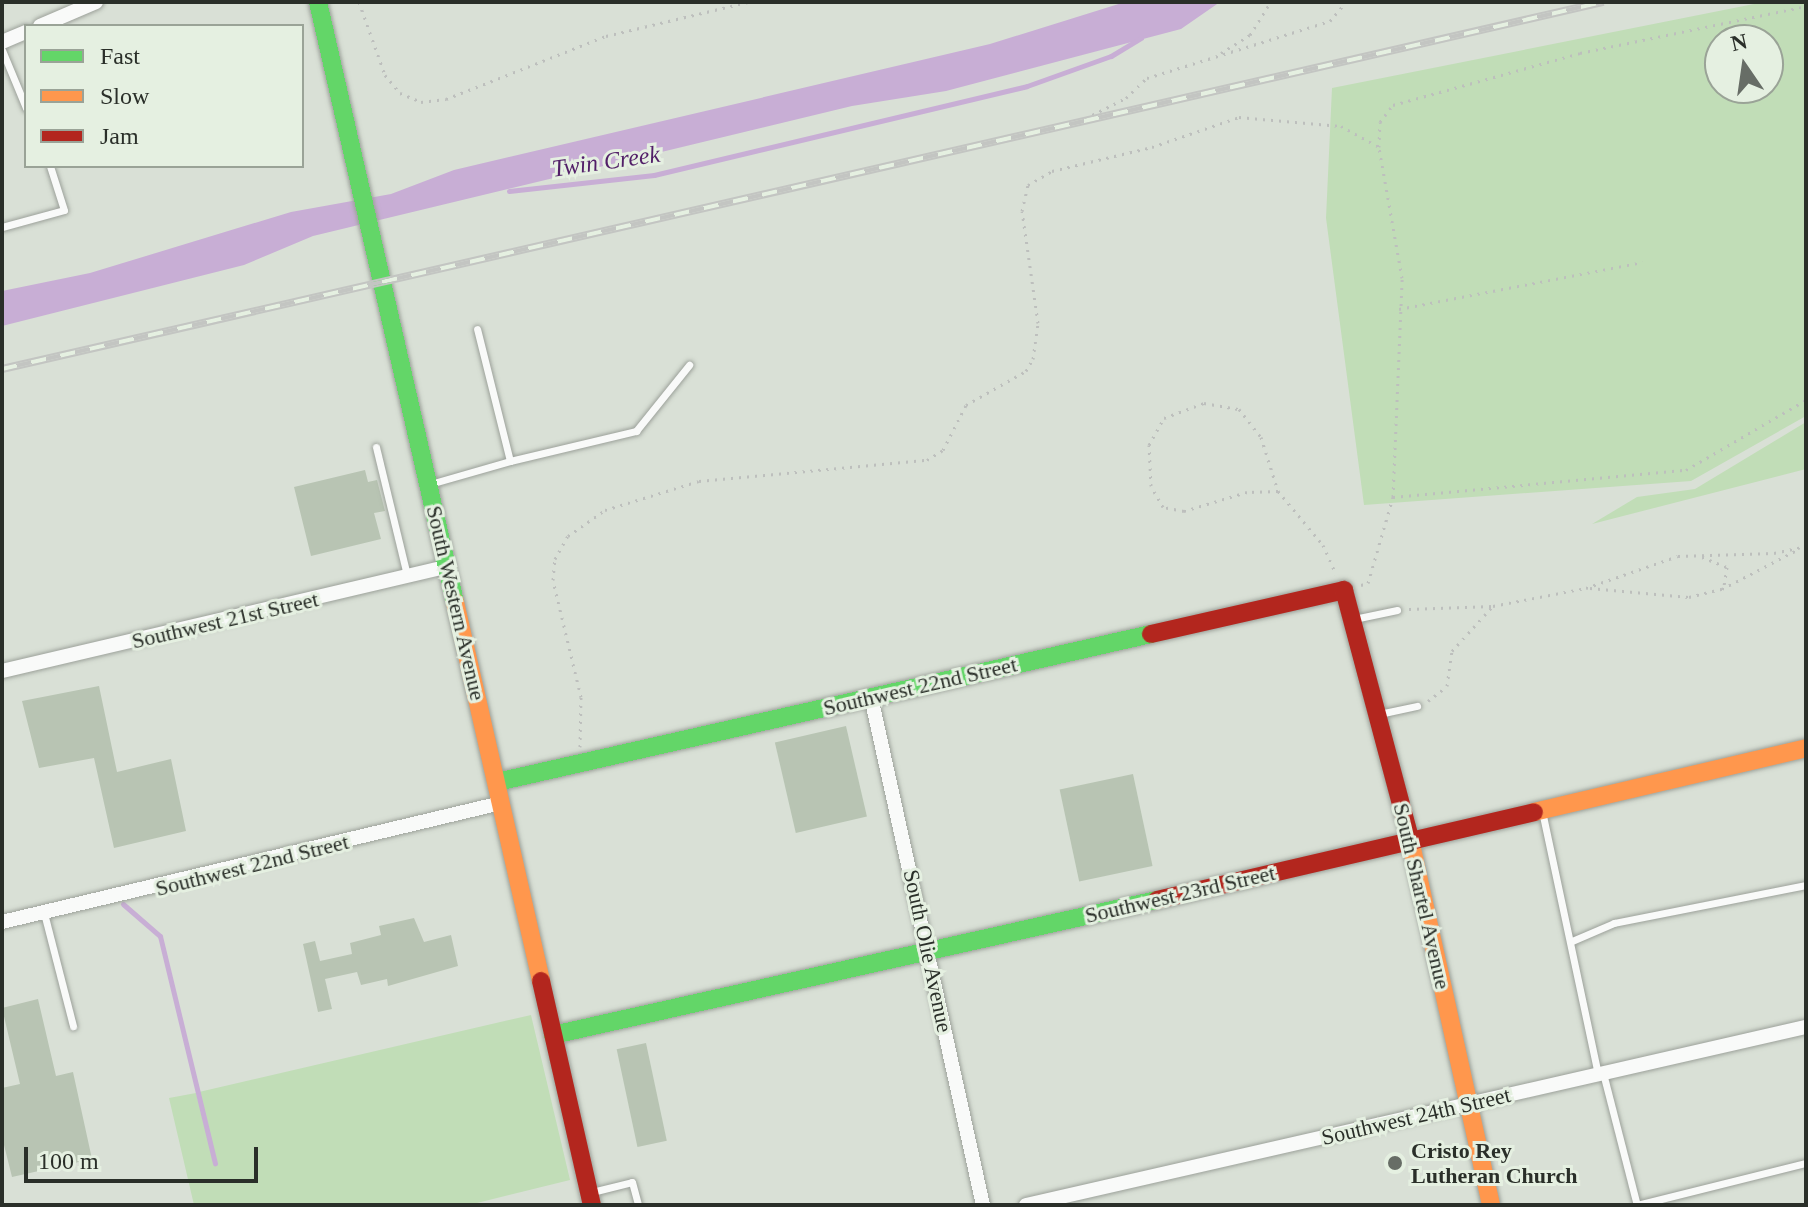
<!DOCTYPE html>
<html>
<head>
<meta charset="utf-8">
<style>
	body { margin:0 }
	#map { position:relative; width:1808px; height:1207px; overflow:hidden; background:#d9e0d6; font-family:"Times New Roman",serif }
	div>[style] { position:absolute }
	.green>* { inset:0; background:#c1ddb7 }
	.water>* { inset:0; background:#c8aed5 }
	.stream>* { height:5px; margin:-2.5px; padding:0 2.5px; transform-origin:2.5px; border-radius:2.5px; background:#c8aed5 }
	.building>* { inset:0; background:#b8c4b3; transform-origin:0 0 }
	.path>* { height:3px; margin-top:-1.5px; transform-origin:0; background:repeating-linear-gradient(90deg,#bdbfbd 0 2px,transparent 0 8px) }
	.roads { filter:drop-shadow(0 0 2px #9ca19a) drop-shadow(0 0 2px #9ca19a) }
	.lane>* { height:7px; margin:-3.5px; padding:0 3.5px; transform-origin:3.5px; border-radius:3.5px; background:#f9faf9 }
	.street>* { height:14px; margin:-7px; padding:0 7px; transform-origin:7px; border-radius:7px; background:#f9faf9 }
	.fast>* { height:18px; margin:-9px; padding:0 9px; transform-origin:9px; border-radius:9px; background:#63d668 }
	.slow>* { height:18px; margin:-9px; padding:0 9px; transform-origin:9px; border-radius:9px; background:#ff974d }
	.jam>* { height:18px; margin:-9px; padding:0 9px; transform-origin:9px; border-radius:9px; background:#b3261e }
	.rail>* { height:8px; margin-top:-4px; transform-origin:0; background:repeating-linear-gradient(90deg,#e5f0e1 0 15px,#c3c5c2 0 30px); box-sizing:border-box; border-block:2px solid #c3c5c2 }
	.dots>* { width:22px; height:22px; translate:-50% -50%; box-sizing:border-box; border:4px solid #e5f0e1; border-radius:50% }
	span { translate:-50% -50%; white-space:nowrap; text-align:center; line-height:1.15; -webkit-text-stroke:6px #e5f0e1; paint-order:stroke }
	.street-label { font-size:22px; color:#2a2f29 }
	.poi-label { font-size:22px; color:#2a2f29; font-weight:700 }
	.left { translate:0 -50%; text-align:left }
	.water-label { font-size:24px; color:#521f68; font-style:italic }
	.frame { position:absolute; inset:0; border:4px solid #2a2f29; pointer-events:none }
	.legend { position:absolute; left:24px; top:24px; width:280px; height:144px; box-sizing:border-box; background:#e5f0e1; border:2px solid #9aa397; margin:0; padding:10px 14px; list-style:none; font-size:24px; color:#2a2f29 }
	.legend li { display:flex; align-items:center; gap:16px; height:40px }
	.legend b { width:40px; border:2px solid #9aa397 }
	.north { position:absolute; left:1704px; top:24px; width:80px; height:80px; box-sizing:border-box; background:#e5f0e1; border:2px solid #9aa397; border-radius:50%; rotate:347deg; font-size:22px; font-weight:700; line-height:32px; text-align:center; color:#2a2f29 }
	.north::after { content:''; display:block; margin:auto; width:28px; height:36px; background:#676d66; clip-path:polygon(50% 0,100% 100%,50% 72%,0 100%) }
	.scale { position:absolute; left:24px; top:1147px; width:234px; height:36px; box-sizing:border-box; border:4px solid #2a2f29; border-top:0; padding-left:10px; font-size:24px; line-height:28px; white-space:nowrap; color:#2a2f29; -webkit-text-stroke:6px #e5f0e1; paint-order:stroke }
</style>
</head>
<body>
<div id="map">
	<div class="green">
		<div style="clip-path:polygon(evenodd,1764px 2px,1806px 2px,1806px 416px,1691px 481px,1364px 505px,1326px 218px,1332px 88px,1764px 2px,1720px 40px,1768px 40px,1768px 88px,1720px 88px,1720px 40px)"></div>
		<div style="clip-path:polygon(1806px 422px,1806px 469px,1592px 524px,1637px 497px,1695px 489px)"></div>
		<div style="clip-path:polygon(531px 1015px,570px 1180px,469px 1205px,194px 1205px,169px 1098px,196px 1093px,215px 1163px,199px 1092px)"></div>
	</div>
	<div class="water">
		<div style="clip-path:polygon(1125px 2px,1220px 2px,1181px 29px,946px 91px,852px 106px,313px 236px,244px 265px,2px 326px,2px 291px,90px 273px,291px 212px,391px 194px,454px 170px,990px 44px)"></div>
	</div>
	<div class="stream">
		<div style="left:509px;top:191px;width:146px;rotate:-6.3deg"></div>
		<div style="left:654px;top:175px;width:383px;rotate:-13.4deg"></div>
		<div style="left:1027px;top:86px;width:89px;rotate:-19.7deg"></div>
		<div style="left:1111px;top:56px;width:35px;rotate:-31deg"></div>
		<div style="left:123px;top:904px;width:49px;rotate:40.9deg"></div>
		<div style="left:160px;top:936px;width:234px;rotate:76.4deg"></div>
	</div>
	<div class="building">
		<div style="clip-path:polygon(365px 470px,368px 482px,377px 480px,385px 511px,374px 513px,381px 539px,311px 556px,294px 487px)"></div>
		<div style="clip-path:polygon(99px 686px,117px 772px,171px 759px,186px 831px,114px 848px,94px 758px,39px 768px,22px 701px)"></div>
		<div style="left:846px;top:726px;width:93px;height:73px;rotate:77deg"></div>
		<div style="left:1133px;top:774px;width:94px;height:75px;rotate:78deg"></div>
		<div style="clip-path:polygon(414px 918px,424px 942px,451px 935px,458px 966px,388px 986px,387px 979px,361px 985px,357px 972px,325px 979px,332px 1009px,318px 1012px,303px 944px,315px 941px,320px 961px,352px 954px,350px 943px,381px 935px,379px 926px)"></div>
		<div style="clip-path:polygon(38px 999px,56px 1076px,73px 1072px,92px 1159px,12px 1177px,2px 1137px,2px 1088px,20px 1084px,2px 1008px)"></div>
		<div style="left:646px;top:1043px;width:100px;height:30px;rotate:78deg"></div>
	</div>
	<div class="path">
		<div style="left:359px;top:2px;width:77px;rotate:70.4deg"></div>
		<div style="left:385px;top:75px;width:23px;rotate:50deg"></div>
		<div style="left:400px;top:93px;width:23px;rotate:23deg"></div>
		<div style="left:421px;top:102px;width:25px;rotate:-7deg"></div>
		<div style="left:446px;top:99px;width:172px;rotate:-21.5deg"></div>
		<div style="left:606px;top:36px;width:146px;rotate:-13.5deg"></div>
		<div style="left:1221px;top:53px;width:34px;rotate:-32deg"></div>
		<div style="left:1250px;top:35px;width:39px;rotate:-58deg"></div>
		<div style="left:1078px;top:122px;width:54px;rotate:-26.6deg"></div>
		<div style="left:1126px;top:98px;width:29px;rotate:-44deg"></div>
		<div style="left:1147px;top:78px;width:192px;rotate:-17.3deg"></div>
		<div style="left:1330px;top:21px;width:25px;rotate:-50deg"></div>
		<div style="left:1399px;top:309px;width:248px;rotate:-10.9deg"></div>
		<div style="left:1278px;top:491px;width:31px;rotate:178deg"></div>
		<div style="left:1247px;top:492px;width:66px;rotate:163.2deg"></div>
		<div style="left:1184px;top:511px;width:21px;rotate:-169deg"></div>
		<div style="left:1163px;top:507px;width:24px;rotate:-120deg"></div>
		<div style="left:1151px;top:486px;width:41px;rotate:-92.8deg"></div>
		<div style="left:1149px;top:445px;width:31px;rotate:-61deg"></div>
		<div style="left:1164px;top:418px;width:43px;rotate:-20.6deg"></div>
		<div style="left:1204px;top:403px;width:36px;rotate:10deg"></div>
		<div style="left:1239px;top:409px;width:36px;rotate:52deg"></div>
		<div style="left:1261px;top:437px;width:57px;rotate:72.5deg"></div>
		<div style="left:1278px;top:491px;width:70px;rotate:50.2deg"></div>
		<div style="left:1323px;top:545px;width:32px;rotate:66deg"></div>
		<div style="left:1393px;top:497px;width:294px;rotate:-5.3deg"></div>
		<div style="left:1686px;top:470px;width:139px;rotate:-30.3deg"></div>
		<div style="left:1702px;top:557px;width:27px;rotate:22deg"></div>
		<div style="left:1727px;top:567px;width:19px;rotate:99deg"></div>
		<div style="left:1361px;top:585px;width:7px;rotate:-16deg"></div>
		<div style="left:1368px;top:583px;width:90px;rotate:-73.8deg"></div>
		<div style="left:1393px;top:497px;width:219px;rotate:-87.6deg"></div>
		<div style="left:1402px;top:278px;width:133px;rotate:-100deg"></div>
		<div style="left:1379px;top:147px;width:25px;rotate:-88deg"></div>
		<div style="left:1380px;top:122px;width:21px;rotate:-53deg"></div>
		<div style="left:1393px;top:105px;width:194px;rotate:-15.5deg"></div>
		<div style="left:1580px;top:53px;width:231px;rotate:-11.7deg"></div>
		<div style="left:1590px;top:588px;width:99px;rotate:5.2deg"></div>
		<div style="left:1689px;top:597px;width:34px;rotate:-14deg"></div>
		<div style="left:1722px;top:589px;width:87px;rotate:-27.5deg"></div>
		<div style="left:1409px;top:609px;width:84px;rotate:-2deg"></div>
		<div style="left:1493px;top:606px;width:95px;rotate:-11deg"></div>
		<div style="left:1586px;top:588px;width:97px;rotate:-19.2deg"></div>
		<div style="left:1678px;top:556px;width:96px;rotate:-1.8deg"></div>
		<div style="left:1774px;top:553px;width:33px;rotate:-12deg"></div>
		<div style="left:1428px;top:701px;width:24px;rotate:-38deg"></div>
		<div style="left:1447px;top:686px;width:35px;rotate:-82deg"></div>
		<div style="left:1452px;top:651px;width:59px;rotate:-47.7deg"></div>
		<div style="left:580px;top:747px;width:50px;rotate:-88.9deg"></div>
		<div style="left:581px;top:697px;width:120px;rotate:-103.5deg"></div>
		<div style="left:553px;top:580px;width:21px;rotate:-85deg"></div>
		<div style="left:555px;top:559px;width:26px;rotate:-61deg"></div>
		<div style="left:568px;top:536px;width:45px;rotate:-35.1deg"></div>
		<div style="left:605px;top:510px;width:98px;rotate:-17.1deg"></div>
		<div style="left:699px;top:481px;width:229px;rotate:-5.3deg"></div>
		<div style="left:927px;top:460px;width:19px;rotate:-32deg"></div>
		<div style="left:943px;top:450px;width:51px;rotate:-62.9deg"></div>
		<div style="left:966px;top:405px;width:69px;rotate:-29.5deg"></div>
		<div style="left:1026px;top:371px;width:14px;rotate:-60deg"></div>
		<div style="left:1033px;top:359px;width:36px;rotate:-82deg"></div>
		<div style="left:1038px;top:323px;width:113px;rotate:-98.1deg"></div>
		<div style="left:1022px;top:211px;width:27px;rotate:-77deg"></div>
		<div style="left:1028px;top:185px;width:28px;rotate:-30deg"></div>
		<div style="left:1052px;top:171px;width:103px;rotate:-13.5deg"></div>
		<div style="left:1152px;top:147px;width:92px;rotate:-19deg"></div>
		<div style="left:1239px;top:117px;width:102px;rotate:5deg"></div>
		<div style="left:1341px;top:126px;width:43px;rotate:28.9deg"></div>
	</div>
	<div class="roads">
		<div class="lane">
			<div style="left:2px;top:50px;width:63px;rotate:67.5deg"></div>
			<div style="left:2px;top:227px;width:64px;rotate:-15.3deg"></div>
			<div style="left:64px;top:210px;width:46px;rotate:-107.7deg"></div>
			<div style="left:376px;top:447px;width:132px;rotate:76.4deg"></div>
			<div style="left:510px;top:461px;width:130px;rotate:-13.4deg"></div>
			<div style="left:636px;top:431px;width:85px;rotate:-51.2deg"></div>
			<div style="left:430px;top:484px;width:83px;rotate:-16deg"></div>
			<div style="left:510px;top:461px;width:136px;rotate:-104deg"></div>
			<div style="left:1354px;top:619px;width:44px;rotate:-11.8deg"></div>
			<div style="left:1379px;top:714px;width:39px;rotate:-12deg"></div>
			<div style="left:1542px;top:811px;width:270px;rotate:78deg"></div>
			<div style="left:44px;top:913px;width:117px;rotate:75.6deg"></div>
			<div style="left:1572px;top:941px;width:46px;rotate:-23.2deg"></div>
			<div style="left:1614px;top:923px;width:196px;rotate:-11.2deg"></div>
			<div style="left:1603px;top:1073px;width:136px;rotate:75.6deg"></div>
			<div style="left:592px;top:1192px;width:41px;rotate:-14deg"></div>
			<div style="left:632px;top:1182px;width:24px;rotate:75deg"></div>
			<div style="left:1637px;top:1205px;width:174px;rotate:-14deg"></div>
		</div>
		<div class="street">
			<div style="left:40px;top:26px;width:61px;rotate:-23.2deg"></div>
			<div style="left:2px;top:42px;width:26px;rotate:-23deg"></div>
			<div style="left:2px;top:671px;width:457px;rotate:-13.2deg"></div>
			<div style="left:871px;top:697px;width:520px;rotate:77.57deg"></div>
			<div style="left:2px;top:922px;width:513px;rotate:-13.41deg"></div>
			<div style="left:1026px;top:1205px;width:800px;rotate:-12.86deg"></div>
		</div>
		<div class="fast">
			<div style="left:318px;top:2px;width:615px;rotate:77.14deg"></div>
			<div style="left:497px;top:782px;width:671px;rotate:-12.75deg"></div>
			<div style="left:553px;top:1035px;width:619px;rotate:-12.6deg"></div>
		</div>
		<div class="slow">
			<div style="left:455px;top:602px;width:389px;rotate:77.2deg"></div>
			<div style="left:1534px;top:812px;width:279px;rotate:-13.2deg"></div>
			<div style="left:1409px;top:835px;width:379px;rotate:77.5deg"></div>
		</div>
		<div class="jam">
			<div style="left:1151px;top:634px;width:198px;rotate:-12.8deg"></div>
			<div style="left:1344px;top:590px;width:253px;rotate:75.1deg"></div>
			<div style="left:1157px;top:900px;width:387px;rotate:-13.1deg"></div>
			<div style="left:541px;top:981px;width:230px;rotate:77.2deg"></div>
		</div>
	</div>
	<div class="rail">
		<div style="left:2px;top:369px;width:1643px;rotate:-12.91deg"></div>
	</div>
	<div class="dots">
		<div style="left:1395px;top:1163px;background:#676d66"></div>
	</div>
	<div class="street-label">
		<span style="left:456px;top:603px;rotate:77deg">South Western Avenue</span>
		<span style="left:225px;top:620px;rotate:-13deg">Southwest 21st Street</span>
		<span style="left:920px;top:686px;rotate:-13deg">Southwest 22nd Street</span>
		<span style="left:252px;top:865px;rotate:-14deg">Southwest 22nd Street</span>
		<span style="left:1180px;top:894px;rotate:-13deg">Southwest 23rd Street</span>
		<span style="left:1422px;top:896px;rotate:77deg">South Shartel Avenue</span>
		<span style="left:928px;top:951px;rotate:78deg">South Olie Avenue</span>
		<span style="left:1416px;top:1116px;rotate:-13deg">Southwest 24th Street</span>
	</div>
	<div class="poi-label">
		<span class="left" style="left:1411px;top:1163px">Cristo Rey<br>Lutheran Church</span>
	</div>
	<div class="water-label">
		<span style="left:606px;top:162px;rotate:-8deg">Twin Creek</span>
	</div>
	<div class="frame"></div>
	<ul class="legend">
	<li><b style="height:10px;background:#63d668"></b>Fast</li>
	<li><b style="height:10px;background:#ff974d"></b>Slow</li>
	<li><b style="height:10px;background:#b3261e"></b>Jam</li>
	</ul>
	<div class="north">N</div>
	<div class="scale">100 m</div>
</div>
</body>
</html>
